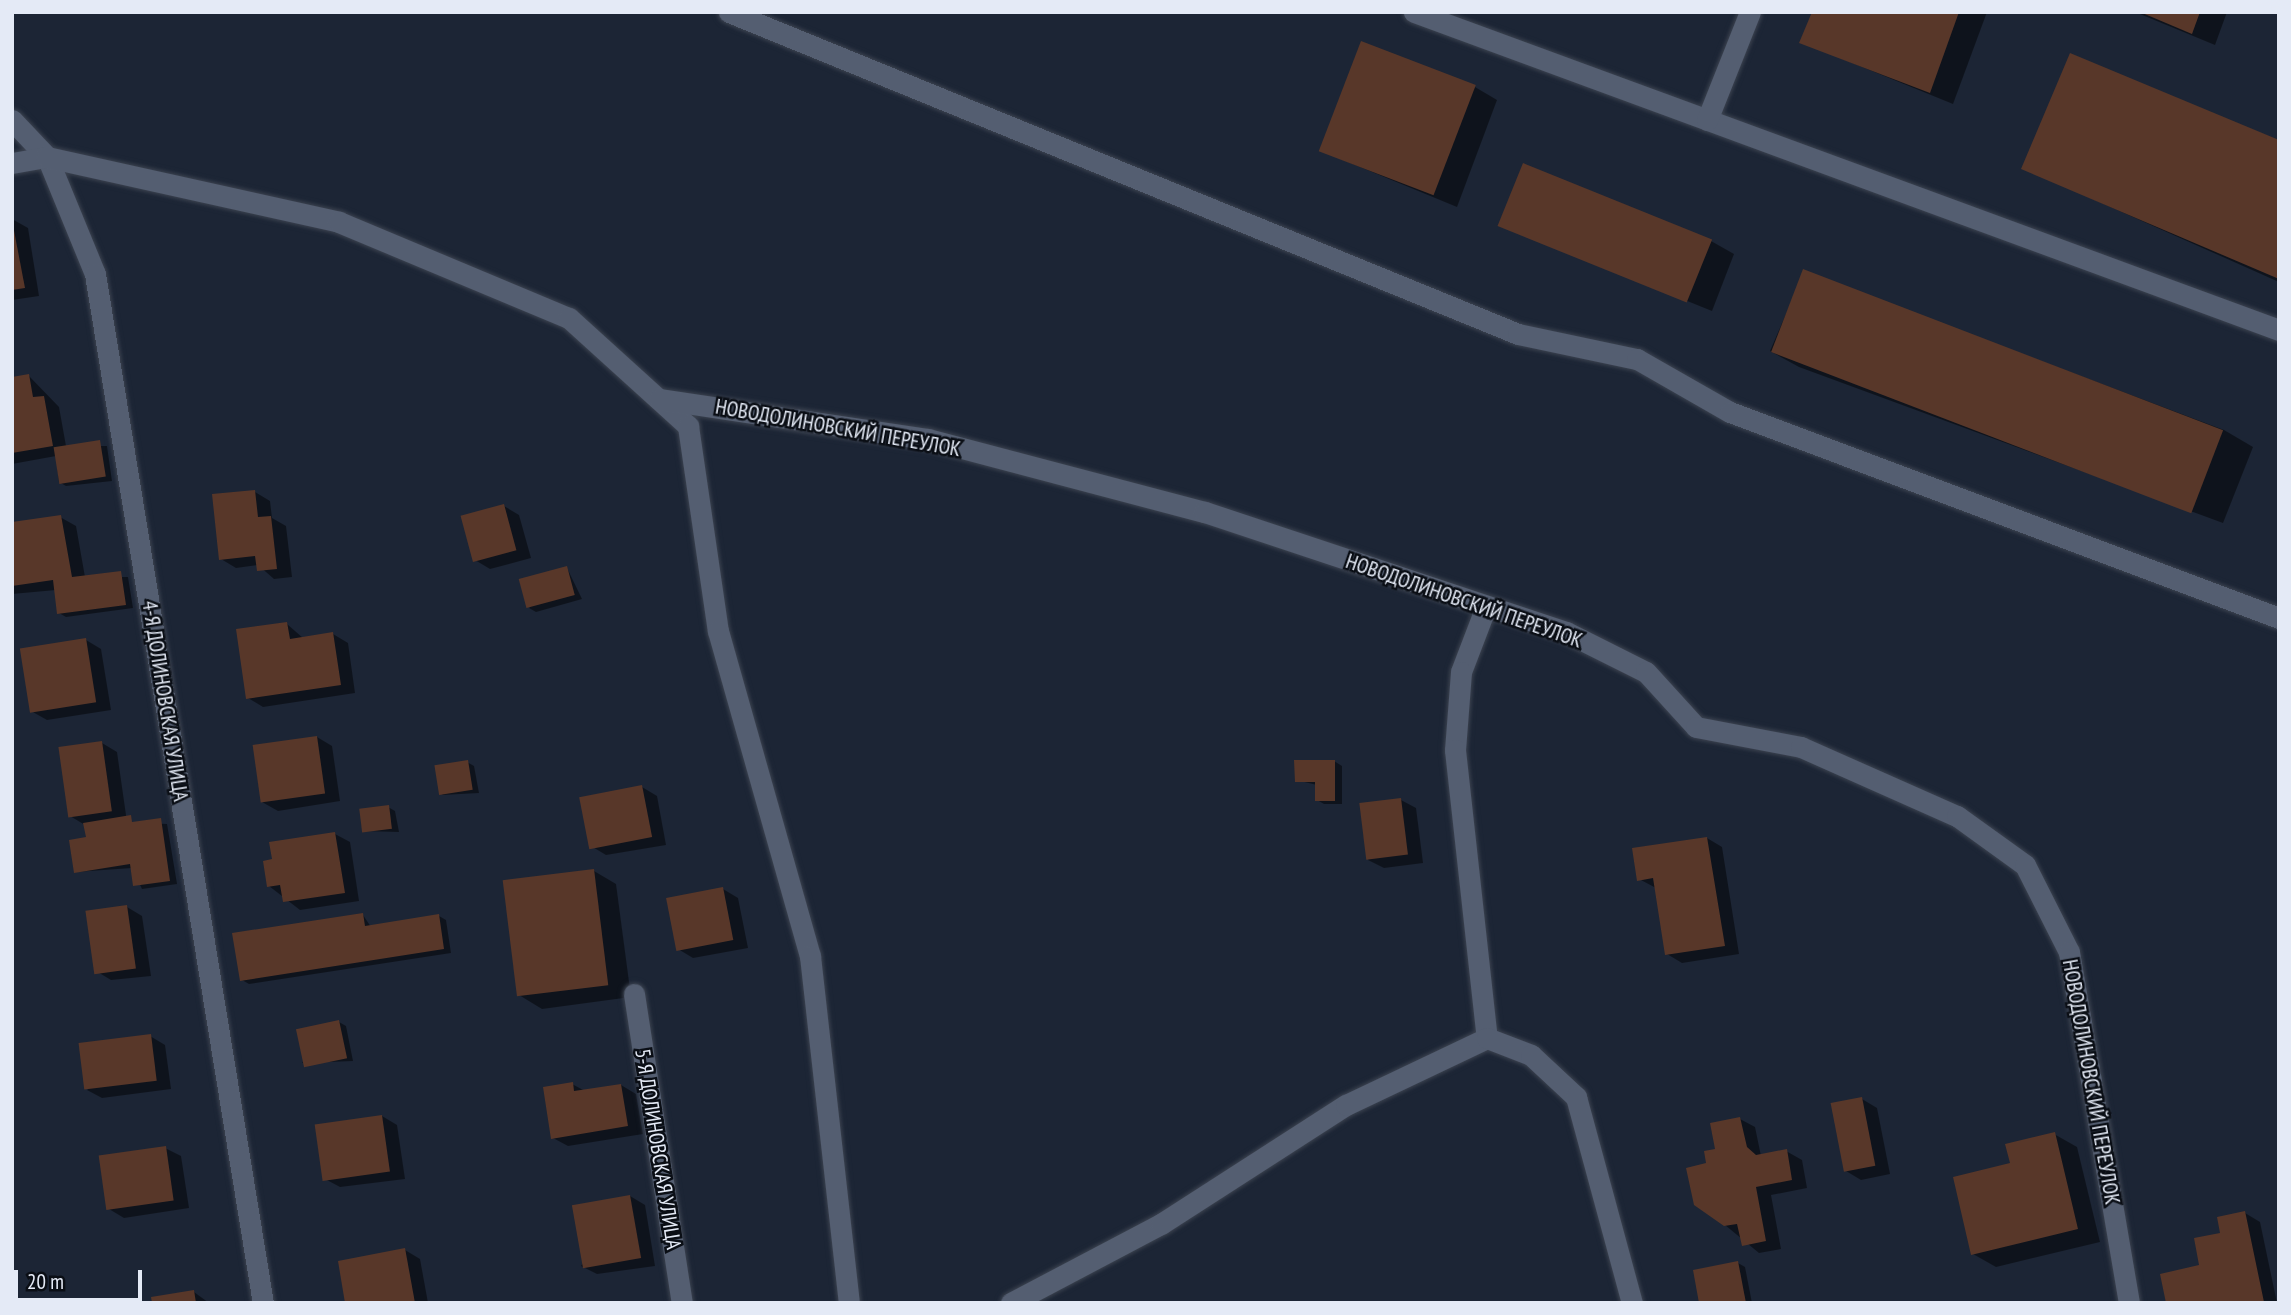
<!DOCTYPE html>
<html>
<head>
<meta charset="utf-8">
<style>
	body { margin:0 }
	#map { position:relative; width:2291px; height:1315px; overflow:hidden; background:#1c2535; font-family:"PT Sans Narrow",sans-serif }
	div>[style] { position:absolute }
	.shadow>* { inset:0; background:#0007 }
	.building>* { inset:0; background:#583729; transform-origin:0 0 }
	.roads { filter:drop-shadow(0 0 2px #3c4350) drop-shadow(0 0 2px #3c4350) }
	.minor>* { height:21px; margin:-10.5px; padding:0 10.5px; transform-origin:10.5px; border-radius:10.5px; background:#545e71 }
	span { translate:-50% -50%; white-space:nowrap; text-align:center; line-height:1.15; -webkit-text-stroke:5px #0a0e15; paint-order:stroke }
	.street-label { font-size:21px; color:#e4eaf6 }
	.frame { position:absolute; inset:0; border:14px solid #e4eaf6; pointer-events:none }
	.scale { position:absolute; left:14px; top:1270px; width:128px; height:32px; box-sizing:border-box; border:4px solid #e4eaf6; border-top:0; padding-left:9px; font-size:21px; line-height:24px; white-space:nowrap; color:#e4eaf6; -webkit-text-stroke:5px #0a0e15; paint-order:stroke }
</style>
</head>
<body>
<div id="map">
	<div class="shadow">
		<div style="clip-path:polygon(1814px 12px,1987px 12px,1953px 104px,1801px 42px)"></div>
		<div style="clip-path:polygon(2135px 12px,2227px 12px,2215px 45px)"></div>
		<div style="clip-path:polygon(1475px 87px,1497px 100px,1457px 207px,1319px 150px)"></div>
		<div style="clip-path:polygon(2279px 142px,2279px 282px,2023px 168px)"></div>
		<div style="clip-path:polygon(12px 219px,28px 228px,39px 296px,12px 300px)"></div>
		<div style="clip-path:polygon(1499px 225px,1711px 241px,1734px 254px,1712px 311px)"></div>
		<div style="clip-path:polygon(1804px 272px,2224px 430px,2253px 447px,2223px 523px,1799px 367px,1770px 351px)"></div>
		<div style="clip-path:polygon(29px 376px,59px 407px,66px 446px,107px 446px,112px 481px,66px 486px,59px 482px,56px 456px,12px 464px,12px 379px)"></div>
		<div style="clip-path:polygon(255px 492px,270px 501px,272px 518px,286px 526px,292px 577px,274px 579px,258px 565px,236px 568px,221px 559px)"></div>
		<div style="clip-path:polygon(504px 506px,519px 515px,531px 558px,490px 569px,475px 560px)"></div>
		<div style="clip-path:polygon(60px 517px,76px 526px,85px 577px,128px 577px,133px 608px,66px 617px,59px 613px,56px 590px,12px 594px,12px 524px)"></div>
		<div style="clip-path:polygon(567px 568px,582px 599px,536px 612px,529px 608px)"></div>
		<div style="clip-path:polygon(287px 624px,303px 638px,333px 634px,348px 643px,355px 693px,263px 707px,248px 698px)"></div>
		<div style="clip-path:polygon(86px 640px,101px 649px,111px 710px,47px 720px,31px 711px)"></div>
		<div style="clip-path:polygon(317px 737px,332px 746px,340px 801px,278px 811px,262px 802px)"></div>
		<div style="clip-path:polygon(102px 743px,117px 752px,127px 822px,167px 824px,177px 884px,142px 889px,132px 868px,75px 872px,88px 839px,85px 825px,70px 816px)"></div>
		<div style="clip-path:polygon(1334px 761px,1342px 766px,1342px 804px,1324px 804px,1317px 800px,1317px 785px,1296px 780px)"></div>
		<div style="clip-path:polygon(467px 762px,474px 766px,479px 793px,442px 795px)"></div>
		<div style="clip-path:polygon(642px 787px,657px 796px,666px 845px,606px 855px,591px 846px)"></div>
		<div style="clip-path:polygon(1401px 800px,1416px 808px,1423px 863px,1384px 868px,1368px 860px)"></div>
		<div style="clip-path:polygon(388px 807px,395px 811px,399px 832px,364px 831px)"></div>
		<div style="clip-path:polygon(335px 834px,350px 842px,359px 901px,300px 910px,269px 886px)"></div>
		<div style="clip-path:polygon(1707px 838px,1722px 847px,1739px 954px,1682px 963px,1667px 954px,1656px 888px,1639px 879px)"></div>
		<div style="clip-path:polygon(594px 871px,616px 884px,631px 997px,542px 1009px,519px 995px)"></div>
		<div style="clip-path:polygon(723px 889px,738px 898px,748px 948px,693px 958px,678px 949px)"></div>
		<div style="clip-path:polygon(127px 907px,142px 916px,151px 976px,111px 980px,96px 971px)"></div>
		<div style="clip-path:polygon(363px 915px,371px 927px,439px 916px,446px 920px,451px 953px,249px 984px,242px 980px)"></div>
		<div style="clip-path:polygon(339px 1022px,346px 1026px,353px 1061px,302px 1063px)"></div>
		<div style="clip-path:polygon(150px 1036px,165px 1045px,171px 1089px,102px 1098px,87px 1090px)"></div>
		<div style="clip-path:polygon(572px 1084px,585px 1091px,621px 1085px,636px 1094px,643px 1134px,568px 1146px,553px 1138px)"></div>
		<div style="clip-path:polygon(1862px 1099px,1877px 1108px,1890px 1174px,1861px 1180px,1846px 1171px)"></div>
		<div style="clip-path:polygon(382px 1116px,397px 1125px,405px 1179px,340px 1187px,325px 1179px)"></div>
		<div style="clip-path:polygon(1740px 1119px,1755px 1127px,1761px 1156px,1786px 1151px,1802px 1160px,1807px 1188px,1771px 1195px,1781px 1249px,1759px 1253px,1725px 1225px,1708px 1165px)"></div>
		<div style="clip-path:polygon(2054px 1134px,2077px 1147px,2100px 1242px,1996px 1267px,1973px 1254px,2012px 1165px)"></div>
		<div style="clip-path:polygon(165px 1148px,181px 1156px,189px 1208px,124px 1218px,109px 1209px)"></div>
		<div style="clip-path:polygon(630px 1196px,645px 1205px,655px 1266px,597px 1274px,581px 1266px)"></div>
		<div style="clip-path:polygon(2245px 1213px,2260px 1222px,2277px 1303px,2168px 1303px)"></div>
		<div style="clip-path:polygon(405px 1250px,420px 1259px,428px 1303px,347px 1303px)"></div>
		<div style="clip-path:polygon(1738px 1263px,1745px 1267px,1752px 1303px,1701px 1303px)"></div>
		<div style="clip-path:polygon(194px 1292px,209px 1303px,154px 1303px)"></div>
	</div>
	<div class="building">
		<div style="clip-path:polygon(1812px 12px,1959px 12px,1930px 93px,1799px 43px)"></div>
		<div style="clip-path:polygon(2140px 12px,2200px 12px,2192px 34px)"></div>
		<div style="left:1361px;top:41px;width:123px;height:118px;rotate:21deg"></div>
		<div style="clip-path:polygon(2070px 53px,2279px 140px,2279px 279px,2021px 169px)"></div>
		<div style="left:1523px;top:163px;width:204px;height:68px;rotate:22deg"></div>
		<div style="clip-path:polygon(12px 220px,25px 288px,12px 290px)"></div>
		<div style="left:1803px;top:269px;width:450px;height:89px;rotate:21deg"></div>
		<div style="clip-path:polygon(29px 374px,33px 397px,44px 396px,53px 446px,12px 453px,12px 377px)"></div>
		<div style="left:100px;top:440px;width:37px;height:47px;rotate:81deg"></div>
		<div style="clip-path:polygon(255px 490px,258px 517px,271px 516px,277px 569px,257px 571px,255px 556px,219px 560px,212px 494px)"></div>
		<div style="left:504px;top:504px;width:48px;height:45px;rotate:75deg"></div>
		<div style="clip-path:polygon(61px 515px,72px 577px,121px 571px,126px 605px,57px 614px,53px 580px,12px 586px,12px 522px)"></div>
		<div style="left:567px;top:566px;width:30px;height:50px;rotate:75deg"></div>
		<div style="clip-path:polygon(287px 622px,290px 639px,333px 632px,341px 685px,246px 699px,236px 629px)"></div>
		<div style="left:86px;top:638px;width:65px;height:67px;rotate:81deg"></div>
		<div style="left:317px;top:736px;width:58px;height:65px;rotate:82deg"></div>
		<div style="left:102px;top:741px;width:71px;height:44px;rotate:82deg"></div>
		<div style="left:468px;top:760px;width:30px;height:34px;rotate:81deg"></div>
		<div style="clip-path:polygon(1294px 760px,1335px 760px,1335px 801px,1315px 801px,1315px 782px,1295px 782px)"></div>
		<div style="left:642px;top:785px;width:53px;height:64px;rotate:79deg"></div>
		<div style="left:1401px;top:798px;width:57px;height:42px;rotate:83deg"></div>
		<div style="left:389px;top:805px;width:24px;height:30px;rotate:83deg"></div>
		<div style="clip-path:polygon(131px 815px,132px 822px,161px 818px,170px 881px,133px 886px,130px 864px,74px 873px,69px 840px,86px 837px,83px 823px)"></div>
		<div style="clip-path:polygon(335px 832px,345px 893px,283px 902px,280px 885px,267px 887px,263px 861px,272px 859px,269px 842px)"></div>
		<div style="clip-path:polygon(1707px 837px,1725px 946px,1665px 955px,1653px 878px,1637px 881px,1632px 848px)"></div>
		<div style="left:594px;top:869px;width:117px;height:92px;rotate:83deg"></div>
		<div style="left:723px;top:887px;width:54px;height:58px;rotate:79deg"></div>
		<div style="left:127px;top:905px;width:64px;height:42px;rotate:82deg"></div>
		<div style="clip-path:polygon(363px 913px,365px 926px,439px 914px,444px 949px,240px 981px,232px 933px)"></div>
		<div style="left:339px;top:1020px;width:39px;height:44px;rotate:78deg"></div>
		<div style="left:151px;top:1034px;width:47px;height:73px;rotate:83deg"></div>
		<div style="clip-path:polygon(573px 1082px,574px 1091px,621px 1084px,628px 1126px,551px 1139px,543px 1087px)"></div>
		<div style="left:1862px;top:1097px;width:70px;height:32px;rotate:79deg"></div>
		<div style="left:382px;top:1115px;width:57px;height:68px;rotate:82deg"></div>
		<div style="clip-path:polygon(1740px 1117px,1747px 1147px,1756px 1155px,1787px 1149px,1792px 1180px,1756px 1187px,1766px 1241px,1742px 1246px,1737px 1224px,1724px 1226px,1694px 1205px,1686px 1168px,1706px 1163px,1704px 1151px,1715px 1149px,1710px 1123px)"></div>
		<div style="clip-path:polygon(2055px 1132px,2078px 1229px,1971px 1255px,1953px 1177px,2010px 1163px,2005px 1144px)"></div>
		<div style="left:166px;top:1146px;width:55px;height:68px;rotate:82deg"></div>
		<div style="left:630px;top:1195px;width:64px;height:59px;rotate:80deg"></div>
		<div style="clip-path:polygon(2245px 1211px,2264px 1302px,2166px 1303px,2160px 1274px,2199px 1265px,2194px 1238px,2220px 1233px,2217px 1217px)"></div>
		<div style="clip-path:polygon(405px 1248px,415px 1303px,345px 1303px,338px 1261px)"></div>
		<div style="clip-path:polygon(1738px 1261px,1746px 1303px,1699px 1303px,1693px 1270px)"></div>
		<div style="clip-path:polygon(194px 1290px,196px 1303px,152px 1303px,151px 1297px)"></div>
	</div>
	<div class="roads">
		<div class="minor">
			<div style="left:729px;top:12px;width:852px;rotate:22.2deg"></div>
			<div style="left:1518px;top:334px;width:122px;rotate:11.9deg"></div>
			<div style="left:1637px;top:359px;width:107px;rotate:29.7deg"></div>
			<div style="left:1730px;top:412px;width:586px;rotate:20.57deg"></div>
			<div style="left:1414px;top:12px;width:922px;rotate:20.18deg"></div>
			<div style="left:12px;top:120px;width:51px;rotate:46.6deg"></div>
			<div style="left:47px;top:157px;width:126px;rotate:67.7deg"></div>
			<div style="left:95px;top:274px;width:1043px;rotate:80.73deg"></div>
			<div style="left:1707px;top:120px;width:116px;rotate:-68.3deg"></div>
			<div style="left:12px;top:163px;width:36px;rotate:-10deg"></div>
			<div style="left:47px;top:157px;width:299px;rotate:12.5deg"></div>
			<div style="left:339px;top:222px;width:249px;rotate:22.7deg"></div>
			<div style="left:569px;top:318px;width:161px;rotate:42.2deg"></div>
			<div style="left:688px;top:426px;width:207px;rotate:81.7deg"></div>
			<div style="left:718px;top:631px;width:338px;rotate:74.2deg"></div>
			<div style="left:810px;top:956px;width:349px;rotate:83.6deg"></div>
			<div style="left:659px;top:399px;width:272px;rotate:8.5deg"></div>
			<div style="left:928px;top:439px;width:286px;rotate:14.8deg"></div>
			<div style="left:1205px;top:512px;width:380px;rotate:18.4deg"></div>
			<div style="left:1566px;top:632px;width:89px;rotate:26.6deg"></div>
			<div style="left:1646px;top:672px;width:74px;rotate:47.7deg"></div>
			<div style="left:1696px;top:727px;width:107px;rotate:10.8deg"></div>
			<div style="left:1801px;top:747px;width:171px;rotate:23.9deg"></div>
			<div style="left:1957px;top:816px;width:84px;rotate:35.8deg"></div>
			<div style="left:2025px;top:865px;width:97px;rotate:63.2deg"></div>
			<div style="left:2069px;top:952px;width:356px;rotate:80.3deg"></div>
			<div style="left:1485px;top:609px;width:67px;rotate:110.9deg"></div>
			<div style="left:1461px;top:672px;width:78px;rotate:94.4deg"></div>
			<div style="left:1455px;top:750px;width:290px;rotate:83.7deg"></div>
			<div style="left:634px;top:994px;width:313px;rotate:81.2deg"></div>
			<div style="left:1011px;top:1303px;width:170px;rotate:-27.8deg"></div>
			<div style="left:1161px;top:1224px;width:220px;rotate:-32.8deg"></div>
			<div style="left:1346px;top:1105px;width:156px;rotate:-25.4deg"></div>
			<div style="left:1487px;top:1038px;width:47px;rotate:21.1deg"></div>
			<div style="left:1531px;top:1055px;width:62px;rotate:43deg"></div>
			<div style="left:1576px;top:1097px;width:213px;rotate:74.8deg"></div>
		</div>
	</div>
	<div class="street-label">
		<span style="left:838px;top:428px;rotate:10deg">НОВОДОЛИНОВСКИЙ ПЕРЕУЛОК</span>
		<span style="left:1464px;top:601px;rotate:19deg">НОВОДОЛИНОВСКИЙ ПЕРЕУЛОК</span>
		<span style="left:165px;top:701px;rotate:81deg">4-Я ДОЛИНОВСКАЯ УЛИЦА</span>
		<span style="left:2091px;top:1082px;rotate:80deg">НОВОДОЛИНОВСКИЙ ПЕРЕУЛОК</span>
		<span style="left:658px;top:1149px;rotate:81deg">5-Я ДОЛИНОВСКАЯ УЛИЦА</span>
	</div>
	<div class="frame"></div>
	<div class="scale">20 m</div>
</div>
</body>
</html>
